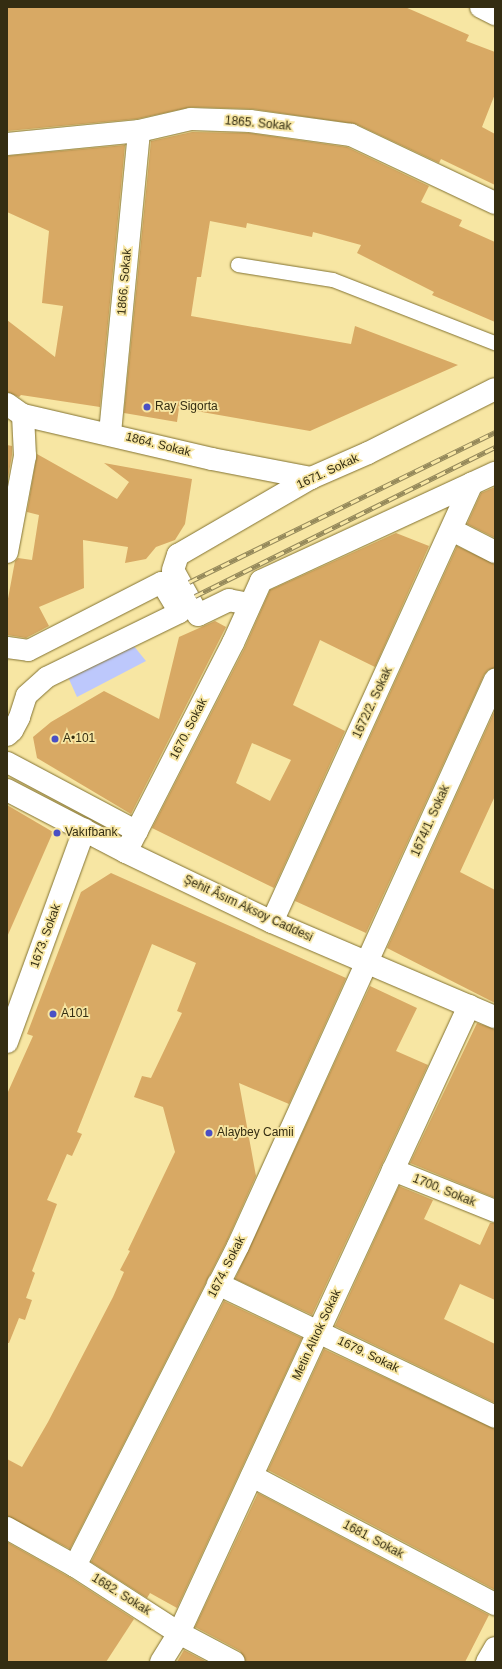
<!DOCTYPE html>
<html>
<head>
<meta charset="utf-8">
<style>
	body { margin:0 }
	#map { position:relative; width:502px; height:1669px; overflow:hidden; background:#f7e6a3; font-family:Arial,sans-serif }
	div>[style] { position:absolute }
	.green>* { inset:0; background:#bdc8fc }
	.building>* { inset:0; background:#d8a964 }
	.roads { filter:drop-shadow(0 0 1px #827231) drop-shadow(0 0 1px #827231) }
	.service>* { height:14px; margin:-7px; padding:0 7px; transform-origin:7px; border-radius:7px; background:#fff }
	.pedestrian>* { height:21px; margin:-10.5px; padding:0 10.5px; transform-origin:10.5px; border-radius:10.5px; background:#fff }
	.minor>* { height:22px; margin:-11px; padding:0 11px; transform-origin:11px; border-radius:11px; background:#fff }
	.rail>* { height:4.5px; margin-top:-2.25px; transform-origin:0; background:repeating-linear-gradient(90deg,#f7e6a3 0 9px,#95895a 0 18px); box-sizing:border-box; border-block:1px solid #95895a }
	.dots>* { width:11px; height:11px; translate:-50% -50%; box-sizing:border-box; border:2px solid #f7e6a3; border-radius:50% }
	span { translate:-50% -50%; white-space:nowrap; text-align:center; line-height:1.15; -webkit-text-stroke:3.5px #f7e6a3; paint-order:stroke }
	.street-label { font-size:12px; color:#342d12 }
	.poi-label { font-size:12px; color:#342d12 }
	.left { translate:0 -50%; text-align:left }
	.frame { position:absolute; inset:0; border:8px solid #342d12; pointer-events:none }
</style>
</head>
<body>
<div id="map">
	<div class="green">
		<div style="clip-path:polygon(129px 640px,146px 661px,77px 697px,68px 677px)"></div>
	</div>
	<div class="building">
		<div style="clip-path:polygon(7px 7px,405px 7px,469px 35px,466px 41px,495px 52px,495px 94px,482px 127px,495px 134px,495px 185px,441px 159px,439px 163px,356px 124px,252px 109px,191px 107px,137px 119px,7px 131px)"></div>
		<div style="clip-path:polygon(192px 132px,249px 133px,347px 147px,429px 186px,421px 202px,462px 220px,459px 226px,495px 242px,495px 322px,432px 295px,434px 292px,357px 253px,361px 245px,313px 232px,312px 237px,247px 223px,246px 228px,210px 221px,201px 277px,197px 277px,191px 316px,351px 344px,355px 326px,458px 365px,310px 431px,179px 408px,177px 422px,124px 413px,151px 141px)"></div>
		<div style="clip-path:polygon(125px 145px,100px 407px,21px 395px,19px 397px,7px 392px,7px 320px,55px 357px,63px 306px,42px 303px,49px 231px,7px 212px,7px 156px)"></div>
		<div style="clip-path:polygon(7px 445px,12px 446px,12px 455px,7px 484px)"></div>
		<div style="clip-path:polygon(37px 454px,117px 499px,129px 482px,104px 463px,192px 479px,185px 524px,175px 540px,156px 547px,146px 559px,125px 563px,128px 547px,83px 540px,84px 588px,39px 607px,49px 626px,26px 638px,7px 635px,7px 604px,15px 561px,18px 558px,32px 560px,39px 515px,27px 512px)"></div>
		<div style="clip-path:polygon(495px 487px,495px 538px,467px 524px,481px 493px)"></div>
		<div style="clip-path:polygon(evenodd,396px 533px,429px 546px,375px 667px,320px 640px,293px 705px,345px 731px,274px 888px,152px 828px,244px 649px,270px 590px,396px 533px,252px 743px,291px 760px,270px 801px,236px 783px,252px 743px)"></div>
		<div style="clip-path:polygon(457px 546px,495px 564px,495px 668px,488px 670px,484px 675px,366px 933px,295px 901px)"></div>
		<div style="clip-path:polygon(215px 621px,226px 627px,131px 814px,37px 758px,33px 737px,51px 722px,104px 691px,159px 719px,179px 637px)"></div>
		<div style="clip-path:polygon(495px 710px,495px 796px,460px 872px,495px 890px,495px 1003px,387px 948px)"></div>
		<div style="clip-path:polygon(7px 805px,53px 832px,7px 937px)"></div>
		<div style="clip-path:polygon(111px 873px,346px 978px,289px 1104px,239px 1083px,256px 1176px,227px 1241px,70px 1549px,7px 1516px,7px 1459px,22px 1467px,48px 1422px,113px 1297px,124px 1272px,120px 1270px,130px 1251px,128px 1250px,175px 1152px,163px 1107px,134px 1097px,142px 1076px,151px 1078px,182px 1013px,177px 1011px,196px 963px,152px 944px,77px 1132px,82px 1134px,72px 1156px,67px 1154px,47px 1200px,57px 1204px,32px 1271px,35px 1273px,26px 1298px,32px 1300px,25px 1320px,19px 1318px,9px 1343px,7px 1343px,7px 1094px,33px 1036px,27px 1034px,81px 892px)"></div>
		<div style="clip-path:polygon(370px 986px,417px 1008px,396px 1051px,428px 1065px,312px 1315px,235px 1279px)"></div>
		<div style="clip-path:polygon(477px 1023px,495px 1029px,495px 1198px,410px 1163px)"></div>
		<div style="clip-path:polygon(399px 1186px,433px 1200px,424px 1219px,480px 1245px,490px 1223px,495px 1223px,495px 1300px,460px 1284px,444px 1319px,495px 1344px,495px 1403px,335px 1326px)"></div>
		<div style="clip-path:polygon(224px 1301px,302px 1338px,177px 1608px,150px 1593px,147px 1598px,91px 1562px)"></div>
		<div style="clip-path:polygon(324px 1349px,495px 1429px,495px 1590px,268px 1470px)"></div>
		<div style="clip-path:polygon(258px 1493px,489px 1615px,465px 1662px,246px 1662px,240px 1651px,195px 1627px)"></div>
		<div style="clip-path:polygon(7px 1542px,69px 1577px,134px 1619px,106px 1662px,7px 1662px)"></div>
		<div style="clip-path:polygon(184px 1650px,207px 1662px,177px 1662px)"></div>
	</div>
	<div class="roads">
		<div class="service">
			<div style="left:238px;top:265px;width:96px;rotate:9deg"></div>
			<div style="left:333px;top:280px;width:174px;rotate:21.3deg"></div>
		</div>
		<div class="pedestrian">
			<div style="left:7px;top:647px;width:21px;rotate:8deg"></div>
			<div style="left:28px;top:650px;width:149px;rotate:-27.1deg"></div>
			<div style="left:161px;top:582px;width:35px;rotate:59deg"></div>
			<div style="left:179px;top:612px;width:148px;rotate:154deg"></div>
			<div style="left:46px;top:677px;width:27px;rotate:138deg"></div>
			<div style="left:26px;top:695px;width:23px;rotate:108deg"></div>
			<div style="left:19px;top:717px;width:15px;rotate:118deg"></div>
			<div style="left:12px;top:730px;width:7px;rotate:135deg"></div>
			<div style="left:7px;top:762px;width:147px;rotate:28deg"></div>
		</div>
		<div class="minor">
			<div style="left:481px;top:7px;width:16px;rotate:27deg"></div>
			<div style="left:7px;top:144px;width:133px;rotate:-5.6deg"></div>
			<div style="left:139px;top:131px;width:53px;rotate:-13deg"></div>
			<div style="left:191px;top:119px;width:59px;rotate:1.9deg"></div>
			<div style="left:250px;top:121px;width:102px;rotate:7.9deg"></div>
			<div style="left:351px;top:135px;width:159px;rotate:25.3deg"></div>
			<div style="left:7px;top:404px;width:19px;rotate:35deg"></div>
			<div style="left:23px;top:415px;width:194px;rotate:13.1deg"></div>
			<div style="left:212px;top:459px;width:101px;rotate:10.9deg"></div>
			<div style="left:110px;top:433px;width:303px;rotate:-84.5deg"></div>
			<div style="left:452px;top:530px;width:48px;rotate:27.1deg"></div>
			<div style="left:7px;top:552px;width:98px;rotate:-79.4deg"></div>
			<div style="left:25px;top:456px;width:41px;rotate:-92.8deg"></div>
			<div style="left:249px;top:604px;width:20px;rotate:-169deg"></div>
			<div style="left:229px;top:600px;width:34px;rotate:154deg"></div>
			<div style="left:198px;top:615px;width:51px;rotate:-119.1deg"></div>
			<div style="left:173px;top:570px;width:16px;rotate:-72deg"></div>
			<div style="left:178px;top:555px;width:154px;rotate:-30.1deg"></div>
			<div style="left:311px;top:478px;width:62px;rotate:-23.7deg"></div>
			<div style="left:368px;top:453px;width:142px;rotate:-26.7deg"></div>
			<div style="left:7px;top:790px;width:134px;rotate:27.5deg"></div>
			<div style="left:126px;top:852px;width:162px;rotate:25.6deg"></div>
			<div style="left:272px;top:922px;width:242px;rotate:23.1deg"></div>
			<div style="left:126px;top:852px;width:235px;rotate:-62.9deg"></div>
			<div style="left:233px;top:643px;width:68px;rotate:-65.7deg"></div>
			<div style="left:261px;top:581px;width:258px;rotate:-24.8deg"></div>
			<div style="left:272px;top:922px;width:482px;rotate:-65.5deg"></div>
			<div style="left:7px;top:1042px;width:226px;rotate:-70deg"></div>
			<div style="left:393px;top:1170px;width:110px;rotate:21.9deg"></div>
			<div style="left:218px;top:1284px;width:307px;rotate:25.6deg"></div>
			<div style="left:252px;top:1476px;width:275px;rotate:27.8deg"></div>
			<div style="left:7px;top:1528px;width:78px;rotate:29.2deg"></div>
			<div style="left:75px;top:1566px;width:124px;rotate:32.8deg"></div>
			<div style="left:179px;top:1633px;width:62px;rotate:27.8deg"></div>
			<div style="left:75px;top:1566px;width:359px;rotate:-63deg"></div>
			<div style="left:238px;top:1246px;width:622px;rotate:-65.58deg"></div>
			<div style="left:161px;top:1662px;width:34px;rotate:-58deg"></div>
			<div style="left:179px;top:1633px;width:691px;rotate:-65.18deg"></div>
			<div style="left:487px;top:1662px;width:16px;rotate:-60deg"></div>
		</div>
	</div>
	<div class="rail">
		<div style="left:189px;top:582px;width:341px;rotate:-26.1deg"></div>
		<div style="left:195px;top:596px;width:335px;rotate:-26.4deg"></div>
	</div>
	<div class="dots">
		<div style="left:147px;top:407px;background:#4a4fc4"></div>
		<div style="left:55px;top:739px;background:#4a4fc4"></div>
		<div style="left:57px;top:833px;background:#4a4fc4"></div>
		<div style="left:53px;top:1014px;background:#4a4fc4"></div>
		<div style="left:209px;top:1133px;background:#4a4fc4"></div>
	</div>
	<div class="street-label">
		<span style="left:258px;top:124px;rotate:5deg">1865. Sokak</span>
		<span style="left:125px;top:282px;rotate:-85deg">1866. Sokak</span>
		<span style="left:158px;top:445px;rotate:14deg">1864. Sokak</span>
		<span style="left:328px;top:472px;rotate:-25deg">1671. Sokak</span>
		<span style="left:373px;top:703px;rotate:-65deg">1672/2. Sokak</span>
		<span style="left:189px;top:729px;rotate:-63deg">1670. Sokak</span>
		<span style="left:431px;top:821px;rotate:-66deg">1674/1. Sokak</span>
		<span style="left:248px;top:909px;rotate:25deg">Şehit Âsım Aksoy Caddesi</span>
		<span style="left:46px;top:936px;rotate:-70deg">1673. Sokak</span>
		<span style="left:444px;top:1191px;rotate:22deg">1700. Sokak</span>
		<span style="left:227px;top:1267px;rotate:-63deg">1674. Sokak</span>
		<span style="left:317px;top:1335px;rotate:-65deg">Metin Altıok Sokak</span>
		<span style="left:368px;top:1355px;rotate:26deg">1679. Sokak</span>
		<span style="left:373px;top:1540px;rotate:28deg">1681. Sokak</span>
		<span style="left:121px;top:1595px;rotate:32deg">1682. Sokak</span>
	</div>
	<div class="poi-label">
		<span class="left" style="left:155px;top:407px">Ray Sigorta</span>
		<span class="left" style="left:63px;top:739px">A•101</span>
		<span class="left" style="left:65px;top:833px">Vakıfbank</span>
		<span class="left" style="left:61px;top:1014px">A101</span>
		<span class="left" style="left:217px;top:1133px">Alaybey Camii</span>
	</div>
	<div class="frame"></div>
</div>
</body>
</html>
